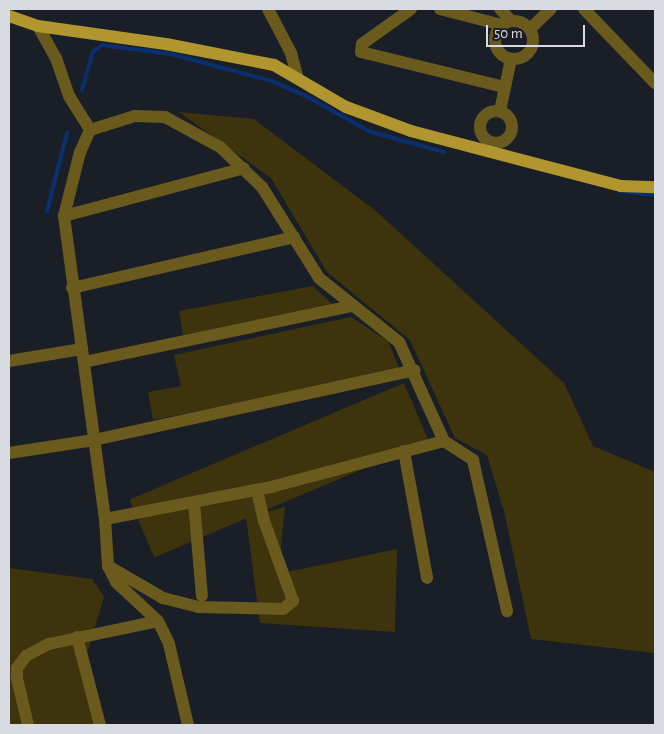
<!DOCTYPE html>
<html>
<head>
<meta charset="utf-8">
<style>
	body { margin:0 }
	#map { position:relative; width:664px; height:734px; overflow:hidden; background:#1a1f27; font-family:"Alegreya Sans",sans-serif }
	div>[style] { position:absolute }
	.green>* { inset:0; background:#3d330c; transform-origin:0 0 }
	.stream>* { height:4px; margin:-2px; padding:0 2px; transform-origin:2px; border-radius:2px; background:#0a2f70 }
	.minor>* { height:12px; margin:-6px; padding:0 6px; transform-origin:6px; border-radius:6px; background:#6a5a1e }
	.minor>.ring { margin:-6px; padding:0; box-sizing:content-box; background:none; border:12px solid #6a5a1e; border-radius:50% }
	.major>* { height:12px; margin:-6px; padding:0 6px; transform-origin:6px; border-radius:6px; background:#b1962f }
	span { translate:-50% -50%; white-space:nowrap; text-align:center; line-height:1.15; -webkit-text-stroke:5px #1a1f27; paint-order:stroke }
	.frame { position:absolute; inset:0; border:10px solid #d8dbe1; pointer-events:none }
	.scale { position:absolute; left:486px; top:25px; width:99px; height:22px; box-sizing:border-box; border:2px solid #d8dbe1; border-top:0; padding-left:6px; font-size:15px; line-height:18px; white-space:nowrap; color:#d8dbe1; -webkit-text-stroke:4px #1a1f27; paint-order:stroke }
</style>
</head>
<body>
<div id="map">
	<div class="green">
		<div style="clip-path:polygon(179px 112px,254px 119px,377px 212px,564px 383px,593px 446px,655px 472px,655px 653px,531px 639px,505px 515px,487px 455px,455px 438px,410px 340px,327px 272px,271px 178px)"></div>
		<div style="clip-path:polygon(313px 286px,335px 307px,184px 340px,179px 311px)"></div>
		<div style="clip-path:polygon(351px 317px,388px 341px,400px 370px,153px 420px,148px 392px,181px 386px,174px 355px)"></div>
		<div style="left:404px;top:383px;width:63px;height:298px;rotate:67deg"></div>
		<div style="clip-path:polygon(285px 507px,278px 574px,397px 549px,395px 632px,260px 623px,246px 517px)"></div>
		<div style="clip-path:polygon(9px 568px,92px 579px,104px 597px,85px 660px,100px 725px,9px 725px)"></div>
	</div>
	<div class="stream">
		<div style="left:82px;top:90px;width:40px;rotate:-74deg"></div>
		<div style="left:93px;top:52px;width:11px;rotate:-38deg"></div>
		<div style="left:102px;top:45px;width:70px;rotate:7.4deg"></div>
		<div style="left:171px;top:54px;width:105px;rotate:15deg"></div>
		<div style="left:272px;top:81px;width:37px;rotate:24deg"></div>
		<div style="left:306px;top:96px;width:74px;rotate:29deg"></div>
		<div style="left:371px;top:132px;width:76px;rotate:15.3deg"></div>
		<div style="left:620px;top:191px;width:35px;rotate:7deg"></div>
		<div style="left:47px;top:211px;width:81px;rotate:-75.6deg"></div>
	</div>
	<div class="minor">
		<div style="left:268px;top:9px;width:50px;rotate:62.4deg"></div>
		<div style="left:291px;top:53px;width:24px;rotate:75deg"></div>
		<div style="left:411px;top:9px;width:60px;rotate:144.5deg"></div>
		<div style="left:362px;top:44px;width:8px;rotate:97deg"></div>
		<div style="left:361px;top:52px;width:148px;rotate:13.7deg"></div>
		<div style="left:440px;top:9px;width:64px;rotate:14.5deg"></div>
		<div style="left:500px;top:9px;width:16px;rotate:47deg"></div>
		<div style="left:584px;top:9px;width:103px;rotate:46.2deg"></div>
		<div class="ring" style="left:495px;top:21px;width:26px;height:26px"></div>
		<div style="left:38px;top:26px;width:37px;rotate:61deg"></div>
		<div style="left:56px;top:58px;width:40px;rotate:71.1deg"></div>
		<div style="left:69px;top:96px;width:40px;rotate:58deg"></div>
		<div style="left:90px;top:130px;width:24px;rotate:114deg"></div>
		<div style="left:80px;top:152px;width:66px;rotate:104deg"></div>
		<div style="left:64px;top:216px;width:306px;rotate:82.3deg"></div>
		<div style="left:105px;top:519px;width:47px;rotate:86.3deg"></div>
		<div style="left:108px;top:566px;width:18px;rotate:63deg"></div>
		<div style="left:116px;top:582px;width:57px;rotate:42.9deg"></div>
		<div style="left:158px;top:621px;width:25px;rotate:64deg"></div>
		<div style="left:169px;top:644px;width:83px;rotate:76.8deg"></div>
		<div style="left:530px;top:29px;width:29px;rotate:-44deg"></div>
		<div style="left:500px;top:111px;width:53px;rotate:-78.1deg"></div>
		<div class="ring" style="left:480px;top:111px;width:20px;height:20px"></div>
		<div style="left:90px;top:130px;width:47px;rotate:-17.3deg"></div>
		<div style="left:135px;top:116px;width:30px;rotate:2deg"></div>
		<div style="left:165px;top:117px;width:63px;rotate:28.6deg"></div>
		<div style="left:220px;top:147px;width:58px;rotate:43.6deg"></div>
		<div style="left:262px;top:187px;width:107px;rotate:57.9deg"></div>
		<div style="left:319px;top:278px;width:102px;rotate:38.7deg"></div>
		<div style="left:399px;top:342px;width:109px;rotate:65.6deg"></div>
		<div style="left:444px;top:441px;width:35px;rotate:33deg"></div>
		<div style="left:473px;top:460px;width:155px;rotate:77.3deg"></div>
		<div style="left:64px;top:216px;width:186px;rotate:-14.9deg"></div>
		<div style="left:72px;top:288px;width:228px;rotate:-12.9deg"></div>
		<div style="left:9px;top:361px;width:74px;rotate:-9.3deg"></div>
		<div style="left:84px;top:362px;width:274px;rotate:-11.8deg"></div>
		<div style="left:404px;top:451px;width:129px;rotate:79.7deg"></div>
		<div style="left:9px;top:453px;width:86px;rotate:-8.7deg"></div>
		<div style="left:94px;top:440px;width:328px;rotate:-12.3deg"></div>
		<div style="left:194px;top:503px;width:93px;rotate:85.1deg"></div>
		<div style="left:105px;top:519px;width:169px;rotate:-10.9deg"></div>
		<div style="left:271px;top:487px;width:179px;rotate:-14.9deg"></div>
		<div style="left:108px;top:566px;width:64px;rotate:30.2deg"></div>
		<div style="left:163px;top:598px;width:36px;rotate:14deg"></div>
		<div style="left:198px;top:607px;width:85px;rotate:1.3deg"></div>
		<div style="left:283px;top:609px;width:13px;rotate:-39deg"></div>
		<div style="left:293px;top:601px;width:85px;rotate:-109.9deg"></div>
		<div style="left:264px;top:521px;width:32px;rotate:-103deg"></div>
		<div style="left:77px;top:637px;width:91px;rotate:75.4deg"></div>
		<div style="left:28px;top:725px;width:48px;rotate:-103.2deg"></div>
		<div style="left:17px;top:678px;width:10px;rotate:-90deg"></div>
		<div style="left:17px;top:668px;width:15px;rotate:-53deg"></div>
		<div style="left:26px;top:656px;width:26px;rotate:-28deg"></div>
		<div style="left:49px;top:644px;width:111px;rotate:-11.9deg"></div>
	</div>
	<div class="major">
		<div style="left:9px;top:16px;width:31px;rotate:19deg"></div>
		<div style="left:38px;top:26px;width:129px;rotate:8deg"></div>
		<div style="left:166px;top:44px;width:110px;rotate:11deg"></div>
		<div style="left:274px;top:65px;width:83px;rotate:30.3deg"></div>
		<div style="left:346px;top:107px;width:69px;rotate:20.3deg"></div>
		<div style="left:411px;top:131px;width:217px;rotate:14.7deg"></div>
		<div style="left:621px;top:186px;width:34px;rotate:2deg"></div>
	</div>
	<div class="frame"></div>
	<div class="scale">50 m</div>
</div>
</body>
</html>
